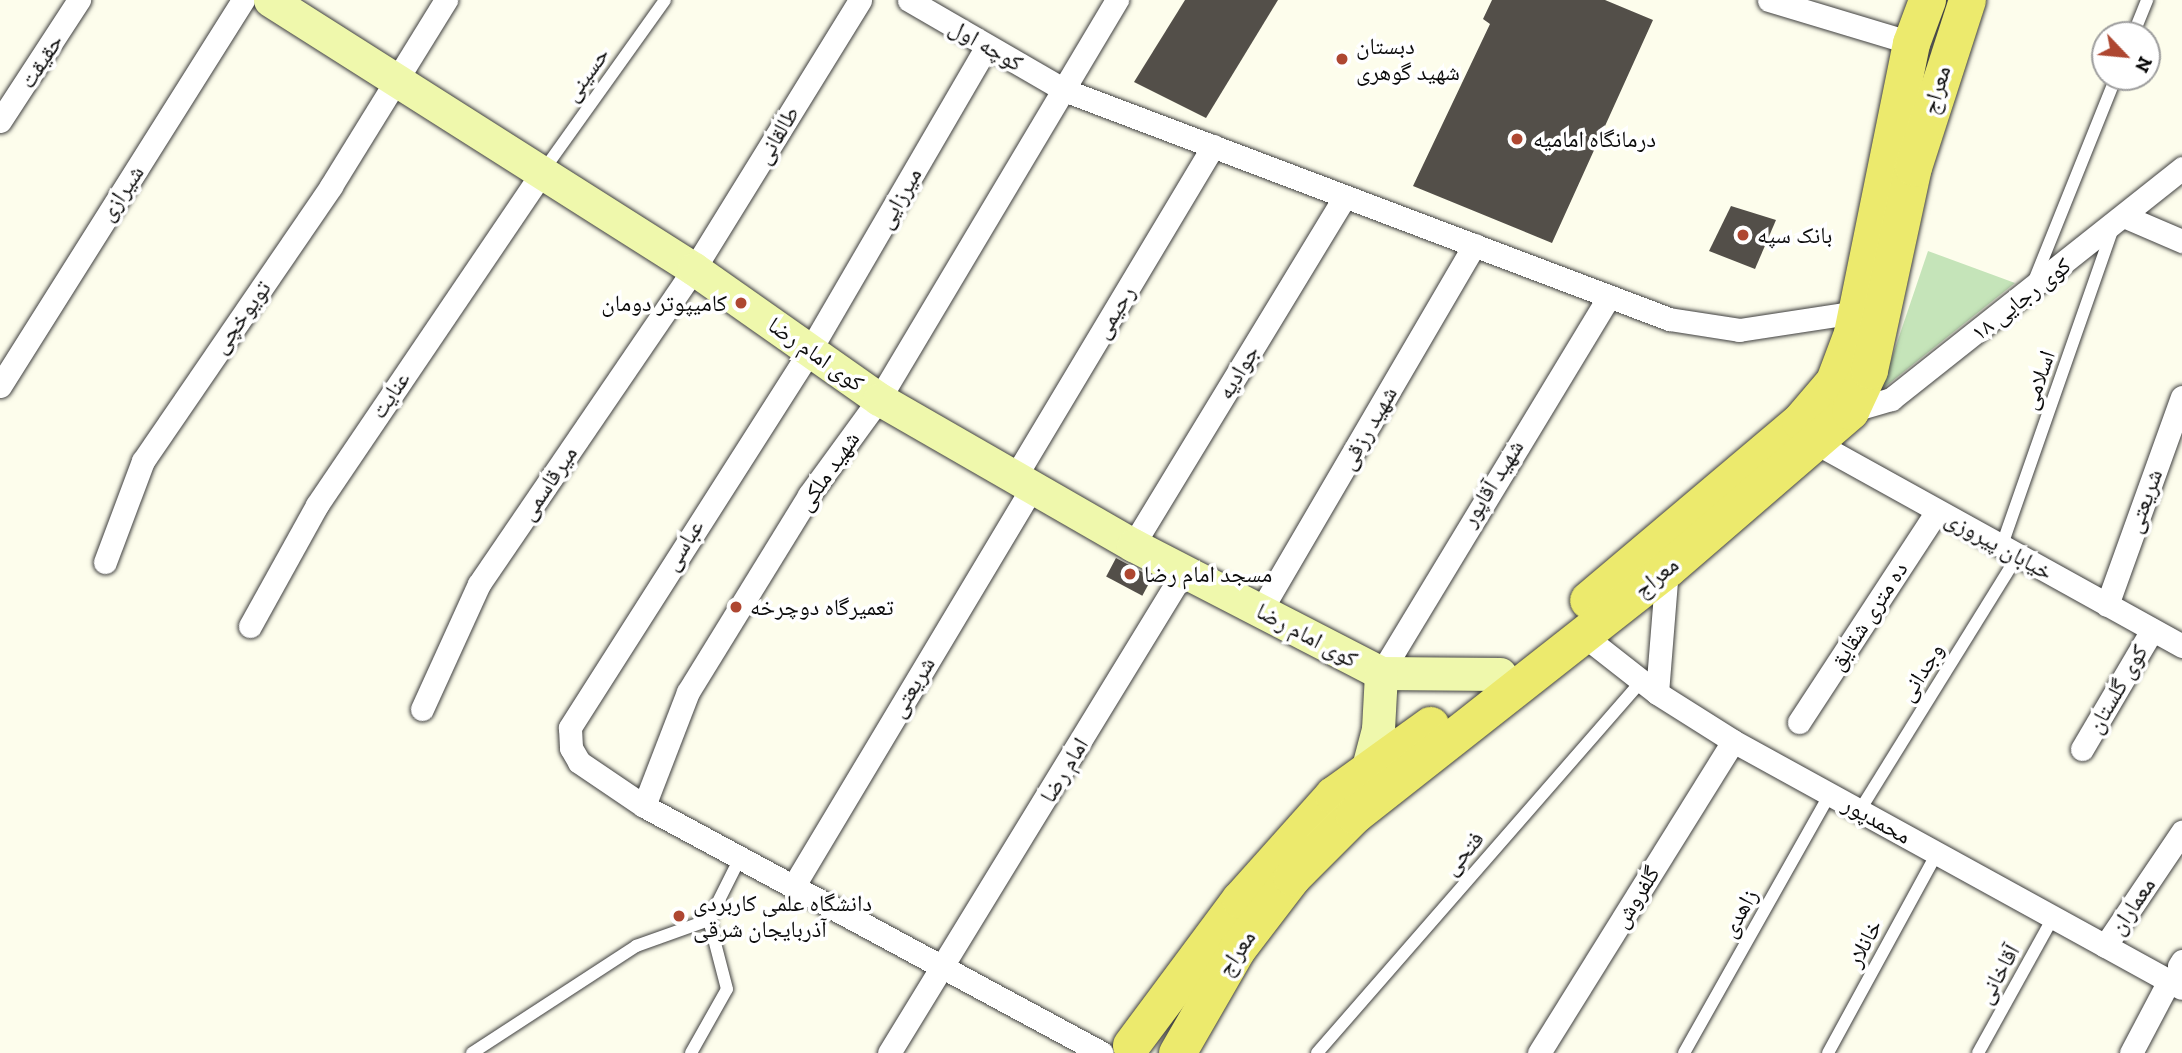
<!DOCTYPE html>
<html>
<head>
<meta charset="utf-8">
<style>
	body { margin:0 }
	#map { position:relative; width:2182px; height:1053px; overflow:hidden; background:#fdfdec; font-family:"Zilla Slab","Noto Naskh Arabic",serif }
	div>[style] { position:absolute }
	.green>* { inset:0; background:#c5e4b9 }
	.building>* { inset:0; background:#534f49; transform-origin:0 0 }
	.roads { filter:drop-shadow(0 0 2px #3f3f3f) drop-shadow(0 0 2px #3f3f3f) }
	.lane>* { height:12px; margin:-6px; padding:0 6px; transform-origin:6px; border-radius:6px; background:#fff }
	.street>* { height:23px; margin:-11.5px; padding:0 11.5px; transform-origin:11.5px; border-radius:11.5px; background:#fff }
	.secondary>* { height:33px; margin:-16.5px; padding:0 16.5px; transform-origin:16.5px; border-radius:16.5px; background:#eff8ac }
	.primary>* { height:37px; margin:-18.5px; padding:0 18.5px; transform-origin:18.5px; border-radius:18.5px; background:#ecea6d }
	.dots>* { width:19px; height:19px; translate:-50% -50%; box-sizing:border-box; border:4px solid #fff; border-radius:50% }
	span { translate:-50% -50%; white-space:nowrap; text-align:center; line-height:1.15; -webkit-text-stroke:7px #fff; paint-order:stroke }
	.street-label { font-size:23px; color:#0c0c0c }
	.poi-label { font-size:23px; color:#0c0c0c }
	.left { translate:0 -50%; text-align:left }
	.right { translate:-100% -50%; text-align:right }
	.north { position:absolute; left:2091px; top:21px; width:70px; height:70px; box-sizing:border-box; background:#fff; border:2px solid #9e9e9e; border-radius:50%; rotate:116deg; font-size:19px; font-weight:700; line-height:28px; text-align:center; color:#0c0c0c }
	.north::after { content:''; display:block; margin:auto; width:24px; height:32px; background:#ae4731; clip-path:polygon(50% 0,100% 100%,50% 72%,0 100%) }
</style>
</head>
<body>
<div id="map">
	<div class="green">
		<div style="clip-path:polygon(1928px 251px,2015px 283px,1881px 390px)"></div>
	</div>
	<div class="building">
		<div style="clip-path:polygon(1185px 0,1278px 0,1206px 118px,1134px 82px)"></div>
		<div style="clip-path:polygon(1492px 0,1605px 0,1653px 20px,1552px 243px,1413px 186px,1490px 24px,1483px 19px)"></div>
		<div style="clip-path:polygon(1731px 206px,1776px 220px,1755px 269px,1709px 251px)"></div>
		<div style="left:1116px;top:558px;width:41px;height:21px;rotate:28deg"></div>
	</div>
	<div class="roads">
		<div class="lane">
			<div style="left:2133px;top:35px;width:38px;rotate:-68deg"></div>
			<div style="left:543px;top:171px;width:210px;rotate:-54.5deg"></div>
			<div style="left:2034px;top:281px;width:220px;rotate:-68.1deg"></div>
			<div style="left:2002px;top:545px;width:336px;rotate:-70.7deg"></div>
			<div style="left:1860px;top:810px;width:300px;rotate:-58.2deg"></div>
			<div style="left:472px;top:1053px;width:196px;rotate:-33.1deg"></div>
			<div style="left:636px;top:946px;width:77px;rotate:-19.6deg"></div>
			<div style="left:691px;top:1053px;width:73px;rotate:-60.6deg"></div>
			<div style="left:727px;top:989px;width:71px;rotate:-104.6deg"></div>
			<div style="left:709px;top:920px;width:69px;rotate:-63.4deg"></div>
			<div style="left:1317px;top:1053px;width:493px;rotate:-48.9deg"></div>
			<div style="left:1684px;top:1053px;width:297px;rotate:-60.6deg"></div>
			<div style="left:1828px;top:1053px;width:228px;rotate:-61.4deg"></div>
			<div style="left:1978px;top:1053px;width:157px;rotate:-61deg"></div>
		</div>
		<div class="street">
			<div style="left:909px;top:0;width:179px;rotate:30.1deg"></div>
			<div style="left:1064px;top:90px;width:647px;rotate:20.73deg"></div>
			<div style="left:1669px;top:319px;width:71px;rotate:8.9deg"></div>
			<div style="left:1739px;top:330px;width:119px;rotate:-8.7deg"></div>
			<div style="left:1769px;top:0;width:148px;rotate:16.8deg"></div>
			<div style="left:987px;top:46px;width:350px;rotate:120.2deg"></div>
			<div style="left:811px;top:349px;width:449px;rotate:122.5deg"></div>
			<div style="left:570px;top:728px;width:20px;rotate:87deg"></div>
			<div style="left:571px;top:748px;width:16px;rotate:60deg"></div>
			<div style="left:579px;top:762px;width:78px;rotate:34.1deg"></div>
			<div style="left:644px;top:806px;width:520px;rotate:28.34deg"></div>
			<div style="left:0;top:121px;width:145px;rotate:-56.9deg"></div>
			<div style="left:2126px;top:217px;width:61px;rotate:23.2deg"></div>
			<div style="left:0;top:386px;width:456px;rotate:-57.8deg"></div>
			<div style="left:1850px;top:411px;width:43px;rotate:-16.3deg"></div>
			<div style="left:1891px;top:399px;width:372px;rotate:-38.4deg"></div>
			<div style="left:1816px;top:443px;width:419px;rotate:29deg"></div>
			<div style="left:1015px;top:477px;width:386px;rotate:-59.1deg"></div>
			<div style="left:1133px;top:545px;width:406px;rotate:-58.7deg"></div>
			<div style="left:105px;top:562px;width:108px;rotate:-69.4deg"></div>
			<div style="left:143px;top:461px;width:333px;rotate:-55.6deg"></div>
			<div style="left:331px;top:186px;width:219px;rotate:-58.3deg"></div>
			<div style="left:2107px;top:605px;width:221px;rotate:-70.2deg"></div>
			<div style="left:1261px;top:610px;width:423px;rotate:-59.7deg"></div>
			<div style="left:250px;top:626px;width:138px;rotate:-61deg"></div>
			<div style="left:317px;top:505px;width:401px;rotate:-55.9deg"></div>
			<div style="left:1583px;top:635px;width:94px;rotate:38.1deg"></div>
			<div style="left:1657px;top:693px;width:90px;rotate:32.3deg"></div>
			<div style="left:1733px;top:741px;width:512px;rotate:28.82deg"></div>
			<div style="left:1381px;top:673px;width:440px;rotate:-58.8deg"></div>
			<div style="left:1657px;top:693px;width:124px;rotate:-85.4deg"></div>
			<div style="left:422px;top:709px;width:137px;rotate:-65.5deg"></div>
			<div style="left:479px;top:584px;width:381px;rotate:-55.7deg"></div>
			<div style="left:694px;top:269px;width:316px;rotate:-58.3deg"></div>
			<div style="left:1799px;top:722px;width:252px;rotate:-56.8deg"></div>
			<div style="left:2082px;top:749px;width:138px;rotate:-59.5deg"></div>
			<div style="left:644px;top:806px;width:122px;rotate:-68.9deg"></div>
			<div style="left:688px;top:692px;width:231px;rotate:-58.4deg"></div>
			<div style="left:809px;top:495px;width:119px;rotate:-53.9deg"></div>
			<div style="left:879px;top:399px;width:465px;rotate:-59.2deg"></div>
			<div style="left:793px;top:887px;width:466px;rotate:-59.1deg"></div>
			<div style="left:2105px;top:946px;width:138px;rotate:-56deg"></div>
			<div style="left:2179px;top:966px;width:6px;rotate:-59deg"></div>
			<div style="left:889px;top:1053px;width:565px;rotate:-58.53deg"></div>
			<div style="left:1539px;top:1053px;width:367px;rotate:-58.1deg"></div>
			<div style="left:2131px;top:1053px;width:81px;rotate:-62.2deg"></div>
		</div>
		<div class="secondary">
			<div style="left:270px;top:0;width:502px;rotate:32.39deg"></div>
			<div style="left:694px;top:269px;width:226px;rotate:35.1deg"></div>
			<div style="left:879px;top:399px;width:293px;rotate:29.9deg"></div>
			<div style="left:1133px;top:545px;width:279px;rotate:27.3deg"></div>
			<div style="left:1381px;top:673px;width:119px;rotate:0.5deg"></div>
			<div style="left:1367px;top:771px;width:43px;rotate:-75.3deg"></div>
			<div style="left:1378px;top:729px;width:56px;rotate:-86.9deg"></div>
		</div>
		<div class="primary">
			<div style="left:1588px;top:600px;width:277px;rotate:-40.2deg"></div>
			<div style="left:1800px;top:421px;width:52px;rotate:-49.6deg"></div>
			<div style="left:1834px;top:381px;width:51px;rotate:-69.4deg"></div>
			<div style="left:1852px;top:333px;width:296px;rotate:-78.5deg"></div>
			<div style="left:1911px;top:43px;width:46px;rotate:-69.6deg"></div>
			<div style="left:1131px;top:1045px;width:182px;rotate:-53.3deg"></div>
			<div style="left:1240px;top:899px;width:140px;rotate:-48.2deg"></div>
			<div style="left:1333px;top:795px;width:120px;rotate:-35.8deg"></div>
			<div style="left:1177px;top:1053px;width:120px;rotate:-60deg"></div>
			<div style="left:1237px;top:949px;width:91px;rotate:-52.6deg"></div>
			<div style="left:1292px;top:877px;width:88px;rotate:-45deg"></div>
			<div style="left:1354px;top:815px;width:398px;rotate:-38.2deg"></div>
			<div style="left:1667px;top:569px;width:242px;rotate:-40.8deg"></div>
			<div style="left:1850px;top:411px;width:45px;rotate:-65.1deg"></div>
			<div style="left:1869px;top:370px;width:208px;rotate:-77.8deg"></div>
			<div style="left:1913px;top:167px;width:176px;rotate:-72.1deg"></div>
		</div>
	</div>
	<div class="dots">
		<div style="left:1342px;top:59px;background:#ae4731"></div>
		<div style="left:1517px;top:139px;background:#ae4731"></div>
		<div style="left:1743px;top:235px;background:#ae4731"></div>
		<div style="left:741px;top:303px;background:#ae4731"></div>
		<div style="left:1130px;top:574px;background:#ae4731"></div>
		<div style="left:736px;top:607px;background:#ae4731"></div>
		<div style="left:679px;top:916px;background:#ae4731"></div>
	</div>
	<div class="street-label">
		<span style="left:986px;top:45px;rotate:30deg">کوچه اول</span>
		<span style="left:41px;top:61px;rotate:-57deg">حقیقت</span>
		<span style="left:586px;top:74px;rotate:-54deg">حسینی</span>
		<span style="left:1936px;top:90px;rotate:-73deg">معراج</span>
		<span style="left:777px;top:135px;rotate:-59deg">طالقانی</span>
		<span style="left:121px;top:193px;rotate:-56deg">شیرازی</span>
		<span style="left:899px;top:198px;rotate:-60deg">میرزایی</span>
		<span style="left:2021px;top:299px;rotate:-38deg">کوی رجایی ۱۸</span>
		<span style="left:1114px;top:312px;rotate:-59deg">رحیمی</span>
		<span style="left:241px;top:317px;rotate:-54deg">تویوخچی</span>
		<span style="left:816px;top:354px;rotate:35deg">کوی امام رضا</span>
		<span style="left:1238px;top:372px;rotate:-59deg">جوادیه</span>
		<span style="left:2038px;top:380px;rotate:-71deg">اسلامی</span>
		<span style="left:390px;top:395px;rotate:-56deg">عنایت</span>
		<span style="left:1368px;top:428px;rotate:-60deg">شهید رزقی</span>
		<span style="left:828px;top:471px;rotate:-55deg">شهید ملکی</span>
		<span style="left:548px;top:483px;rotate:-56deg">میرقاسمی</span>
		<span style="left:1492px;top:483px;rotate:-58deg">شهید آقاپور</span>
		<span style="left:2144px;top:501px;rotate:-70deg">شریعتی</span>
		<span style="left:683px;top:545px;rotate:-58deg">عباسی</span>
		<span style="left:1999px;top:545px;rotate:29deg">خیابان پیروزی</span>
		<span style="left:1656px;top:577px;rotate:-39deg">معراج</span>
		<span style="left:1868px;top:616px;rotate:-57deg">ده متری شقایق</span>
		<span style="left:1307px;top:635px;rotate:28deg">کوی امام رضا</span>
		<span style="left:1921px;top:672px;rotate:-58deg">وجدانی</span>
		<span style="left:912px;top:687px;rotate:-59deg">شریعتی</span>
		<span style="left:2117px;top:689px;rotate:-60deg">کوی گلستان</span>
		<span style="left:1064px;top:770px;rotate:-59deg">امام رضا</span>
		<span style="left:1877px;top:820px;rotate:29deg">محمدپور</span>
		<span style="left:1463px;top:853px;rotate:-49deg">فتحی</span>
		<span style="left:1636px;top:897px;rotate:-58deg">گلفروش</span>
		<span style="left:2132px;top:906px;rotate:-56deg">معماران</span>
		<span style="left:1739px;top:913px;rotate:-61deg">زاهدی</span>
		<span style="left:1864px;top:943px;rotate:-62deg">خانلار</span>
		<span style="left:1236px;top:953px;rotate:-56deg">معراج</span>
		<span style="left:1998px;top:974px;rotate:-61deg">آقاخانی</span>
	</div>
	<div class="poi-label">
		<span class="left" style="left:1356px;top:59px">دبستان<br>شهید گوهری</span>
		<span class="left" style="left:1533px;top:139px">درمانگاه امامیه</span>
		<span class="left" style="left:1757px;top:235px">بانک سپه</span>
		<span class="right" style="left:727px;top:303px">کامیپوتر دومان</span>
		<span class="left" style="left:1144px;top:574px">مسجد امام رضا</span>
		<span class="left" style="left:750px;top:607px">تعمیرگاه دوچرخه</span>
		<span class="left" style="left:693px;top:916px">دانشگاه علمی کاربردی<br>آذربایجان شرقی</span>
	</div>
	<div class="north">N</div>
</div>
</body>
</html>
